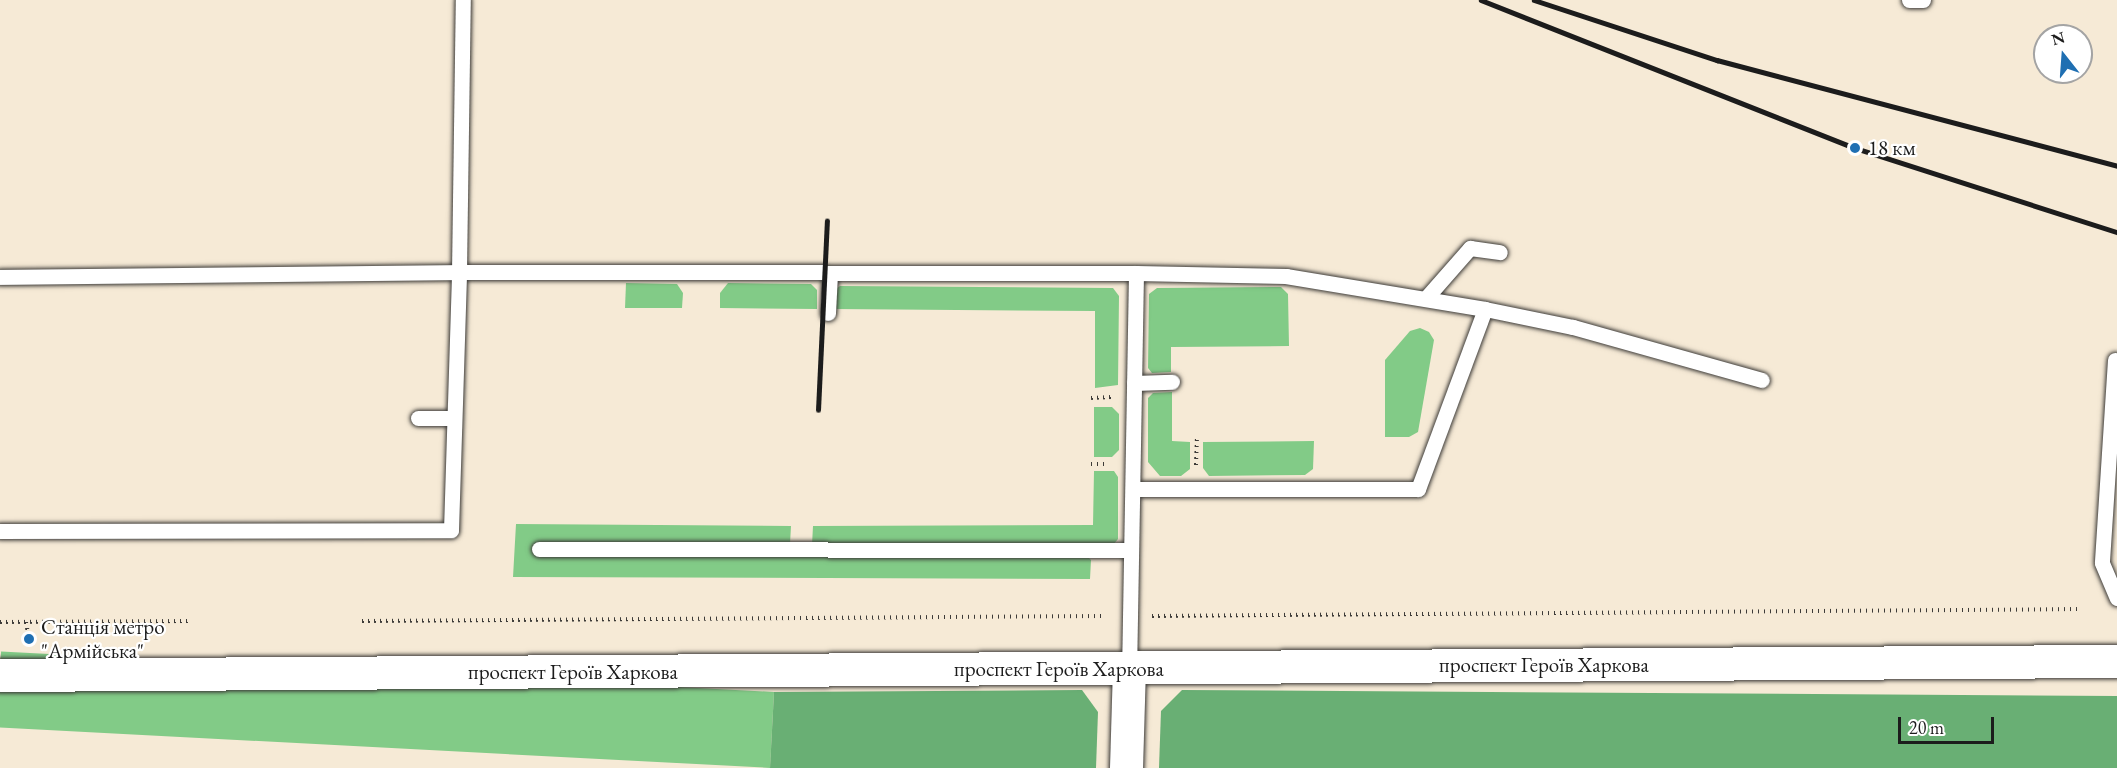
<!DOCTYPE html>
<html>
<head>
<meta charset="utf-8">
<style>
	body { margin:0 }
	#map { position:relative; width:2117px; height:768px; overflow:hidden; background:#f6ead6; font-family:"EB Garamond",serif }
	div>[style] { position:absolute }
	.green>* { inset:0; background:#82cb87; transform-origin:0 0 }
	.forest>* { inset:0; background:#69af74 }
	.path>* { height:4px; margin-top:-2px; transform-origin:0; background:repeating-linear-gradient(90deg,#3d3b38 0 1.5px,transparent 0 6px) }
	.roads { filter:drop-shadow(0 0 2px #3d3b38) drop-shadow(0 0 2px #3d3b38) }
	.lane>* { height:15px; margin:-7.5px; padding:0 7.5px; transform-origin:7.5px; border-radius:7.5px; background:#fff }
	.primary>* { height:33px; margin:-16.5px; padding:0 16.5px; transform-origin:16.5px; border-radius:16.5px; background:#fff }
	.rail>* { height:4.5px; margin:-2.25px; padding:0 2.25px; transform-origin:2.25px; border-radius:2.25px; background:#1c1c1c }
	.dots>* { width:16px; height:16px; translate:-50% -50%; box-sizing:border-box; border:3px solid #fff; border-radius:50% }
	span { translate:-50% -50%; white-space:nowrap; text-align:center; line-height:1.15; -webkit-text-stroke:4.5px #fff; paint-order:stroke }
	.poi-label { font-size:21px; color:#1c1c1c }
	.left { translate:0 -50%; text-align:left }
	.street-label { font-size:21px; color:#1c1c1c }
	.north { position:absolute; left:2033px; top:24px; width:60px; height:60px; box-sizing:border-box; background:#fff; border:2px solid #a4a4a4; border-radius:50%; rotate:343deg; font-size:16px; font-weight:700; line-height:24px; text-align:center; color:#1c1c1c }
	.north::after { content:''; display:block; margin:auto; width:21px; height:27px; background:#1f6fb2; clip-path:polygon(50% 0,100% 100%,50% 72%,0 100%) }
	.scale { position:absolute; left:1898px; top:717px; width:96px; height:27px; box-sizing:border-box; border:3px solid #1c1c1c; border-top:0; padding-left:8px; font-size:18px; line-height:21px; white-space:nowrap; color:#1c1c1c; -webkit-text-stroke:4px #fff; paint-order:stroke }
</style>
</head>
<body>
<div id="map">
	<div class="green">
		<div style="clip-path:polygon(626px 283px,677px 284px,683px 293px,682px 308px,625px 308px)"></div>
		<div style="clip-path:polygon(728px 283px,811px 284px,817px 290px,817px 309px,720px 308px,720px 293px)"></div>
		<div style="clip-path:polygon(840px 286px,1113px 288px,1119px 296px,1118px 385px,1095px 388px,1095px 311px,834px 309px,834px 290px)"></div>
		<div style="clip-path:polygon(1281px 287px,1288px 294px,1289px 346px,1171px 347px,1171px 372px,1152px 373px,1148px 368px,1149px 294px,1157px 288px)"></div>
		<div style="clip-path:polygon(1420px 328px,1429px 332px,1434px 340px,1418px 432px,1409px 437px,1385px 437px,1385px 360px,1410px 331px)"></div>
		<div style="clip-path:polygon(1172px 392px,1172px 441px,1190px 442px,1190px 469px,1181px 476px,1160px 476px,1148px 462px,1148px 398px,1153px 393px)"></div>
		<div style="clip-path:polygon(1094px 407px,1112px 407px,1119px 414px,1119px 450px,1112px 457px,1094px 457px)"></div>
		<div style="clip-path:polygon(1314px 441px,1313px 469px,1305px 475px,1209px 476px,1203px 468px,1203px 442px)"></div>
		<div style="clip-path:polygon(1094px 471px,1114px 471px,1118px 477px,1118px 539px,1112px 546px,812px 545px,813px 526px,1093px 525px)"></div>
		<div style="clip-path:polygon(516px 524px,791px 526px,790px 544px,535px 543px,535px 555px,1086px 555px,1091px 560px,1090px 579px,513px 577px)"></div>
		<div style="left:774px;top:692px;width:76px;height:774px;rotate:93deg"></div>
	</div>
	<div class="forest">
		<div style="clip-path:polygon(1082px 690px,1098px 712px,1096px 768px,770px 768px,774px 692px)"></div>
		<div style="clip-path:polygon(1182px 690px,2117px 696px,2117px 768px,1159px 768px,1161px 711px)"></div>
	</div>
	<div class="path">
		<div style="left:1091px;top:398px;width:20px;rotate:-3deg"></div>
		<div style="left:1091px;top:464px;width:17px"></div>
		<div style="left:1196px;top:465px;width:27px;rotate:-88deg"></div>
		<div style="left:1152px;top:616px;width:925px;rotate:-0.43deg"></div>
		<div style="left:362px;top:621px;width:743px;rotate:-0.39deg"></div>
		<div style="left:0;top:622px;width:189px;rotate:-0.3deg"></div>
		<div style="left:26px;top:622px;width:17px;rotate:80deg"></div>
	</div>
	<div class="roads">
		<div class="lane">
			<div style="left:1909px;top:0;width:14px"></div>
			<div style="left:0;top:277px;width:459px;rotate:-0.6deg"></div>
			<div style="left:459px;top:272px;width:272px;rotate:-89.2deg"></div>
			<div style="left:1426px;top:298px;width:67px;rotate:-48.7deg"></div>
			<div style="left:1470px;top:248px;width:30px;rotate:8deg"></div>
			<div style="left:1485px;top:309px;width:90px;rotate:11.6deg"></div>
			<div style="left:1573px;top:327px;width:196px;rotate:15.7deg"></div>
			<div style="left:828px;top:313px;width:40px;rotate:-87.1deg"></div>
			<div style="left:2115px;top:360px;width:203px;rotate:93.7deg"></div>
			<div style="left:2102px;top:563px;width:38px;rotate:67deg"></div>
			<div style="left:1134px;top:383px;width:38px;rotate:-2deg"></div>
			<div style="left:418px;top:418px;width:36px"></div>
			<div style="left:1133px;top:489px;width:285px"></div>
			<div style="left:1418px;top:489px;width:192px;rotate:-69.6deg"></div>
			<div style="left:1485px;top:309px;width:202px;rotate:-170.6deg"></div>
			<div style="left:1286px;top:276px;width:150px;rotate:-178.9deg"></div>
			<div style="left:0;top:531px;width:451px;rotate:-0.1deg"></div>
			<div style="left:451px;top:530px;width:258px;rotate:-88.2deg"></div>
			<div style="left:459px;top:272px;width:677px;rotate:0.08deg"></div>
			<div style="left:1136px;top:273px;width:395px;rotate:91deg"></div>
			<div style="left:539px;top:549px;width:592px;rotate:0.1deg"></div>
		</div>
		<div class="primary">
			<div style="left:0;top:675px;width:2117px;rotate:-0.38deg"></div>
			<div style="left:1126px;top:768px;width:100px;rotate:-88.3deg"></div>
		</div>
	</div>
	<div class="rail">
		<div style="left:1481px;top:0;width:402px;rotate:21.6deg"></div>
		<div style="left:1855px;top:148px;width:275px;rotate:17.8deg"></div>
		<div style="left:1534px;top:0;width:193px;rotate:18.2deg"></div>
		<div style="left:1717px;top:60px;width:414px;rotate:14.8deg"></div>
		<div style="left:818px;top:410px;width:189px;rotate:-87.3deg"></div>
	</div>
	<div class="dots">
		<div style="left:1855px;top:148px;background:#1f6fb2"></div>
		<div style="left:29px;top:639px;background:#1f6fb2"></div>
	</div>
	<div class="poi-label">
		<span class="left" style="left:1868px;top:148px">18 км</span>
		<span class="left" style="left:41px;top:639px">Станція метро<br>"Армійська"</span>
	</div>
	<div class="street-label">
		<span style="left:1544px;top:665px">проспект Героїв Харкова</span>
		<span style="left:1059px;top:669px">проспект Героїв Харкова</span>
		<span style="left:573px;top:672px">проспект Героїв Харкова</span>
	</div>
	<div class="north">N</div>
	<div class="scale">20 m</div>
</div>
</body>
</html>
